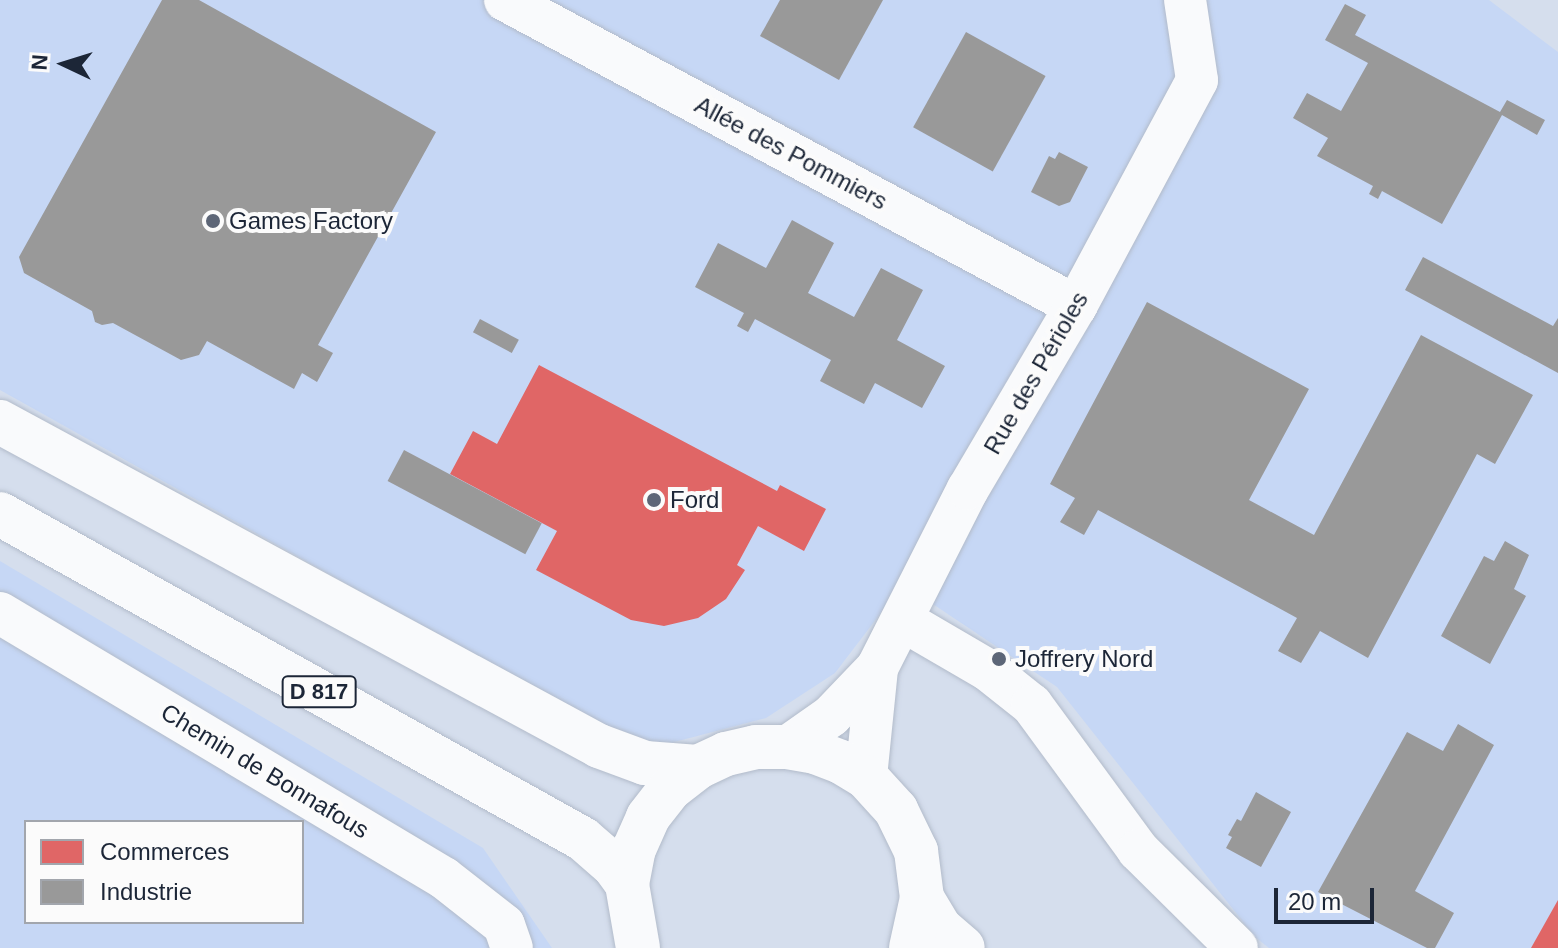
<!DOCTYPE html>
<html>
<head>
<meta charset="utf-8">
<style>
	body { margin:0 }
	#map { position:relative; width:1558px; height:948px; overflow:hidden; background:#d5deed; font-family:Arial,sans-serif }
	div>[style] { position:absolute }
	.built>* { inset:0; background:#c6d7f5 }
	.shops>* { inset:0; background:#e06666 }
	.industry>* { inset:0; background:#999; transform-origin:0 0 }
	.roads { filter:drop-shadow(0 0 2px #b2bbca) drop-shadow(0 0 2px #b2bbca) }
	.minor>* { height:42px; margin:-21px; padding:0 21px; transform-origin:21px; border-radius:21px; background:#f9fafc }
	.major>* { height:44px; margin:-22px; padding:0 22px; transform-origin:22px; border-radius:22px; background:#f9fafc }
	.dots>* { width:22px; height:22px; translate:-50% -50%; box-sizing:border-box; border:4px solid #fbfbfb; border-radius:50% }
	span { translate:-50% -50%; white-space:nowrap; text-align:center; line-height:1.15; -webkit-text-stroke:8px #fbfbfb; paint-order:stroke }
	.shield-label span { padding:2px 6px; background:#fbfbfb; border:2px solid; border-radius:6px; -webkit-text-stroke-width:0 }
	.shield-label { font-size:22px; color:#1c2637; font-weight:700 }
	.street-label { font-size:24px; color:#1c2637 }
	.poi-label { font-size:24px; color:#1c2637 }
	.left { translate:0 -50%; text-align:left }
	.legend { position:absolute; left:24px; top:820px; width:280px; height:104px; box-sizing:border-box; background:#fbfbfb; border:2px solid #a2a6ad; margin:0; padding:10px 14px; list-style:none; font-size:24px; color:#1c2637 }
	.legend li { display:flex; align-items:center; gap:16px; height:40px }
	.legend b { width:40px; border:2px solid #a2a6ad }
	.north { position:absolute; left:24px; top:24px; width:80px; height:80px; -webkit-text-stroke:6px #fbfbfb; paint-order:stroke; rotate:274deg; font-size:22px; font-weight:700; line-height:32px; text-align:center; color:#1c2637 }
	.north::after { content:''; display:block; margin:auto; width:28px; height:36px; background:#1c2637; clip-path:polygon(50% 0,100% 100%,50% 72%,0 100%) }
	.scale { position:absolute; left:1274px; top:888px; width:100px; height:36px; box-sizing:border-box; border:4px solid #1c2637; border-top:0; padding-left:10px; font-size:24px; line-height:28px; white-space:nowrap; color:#1c2637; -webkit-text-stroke:6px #fbfbfb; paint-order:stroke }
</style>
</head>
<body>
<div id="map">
	<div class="built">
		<div style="clip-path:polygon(0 0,1489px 0,1558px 52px,1558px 948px,1269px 948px,1255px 937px,1057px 687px,903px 584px,835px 673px,766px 718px,659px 746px,587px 718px,0 390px)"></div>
		<div style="clip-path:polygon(evenodd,0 561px,483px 848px,552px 948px,0 948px,0 561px,26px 822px,302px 822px,302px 922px,26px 922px,26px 822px)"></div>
	</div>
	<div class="shops">
		<div style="clip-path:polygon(539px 365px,777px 491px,780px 485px,826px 509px,804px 551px,758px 526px,737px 565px,745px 570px,726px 599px,698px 618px,664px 626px,631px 620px,536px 570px,557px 531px,450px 474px,473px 431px,497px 444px)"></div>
		<div style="clip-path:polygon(1558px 900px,1558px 948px,1531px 948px)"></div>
	</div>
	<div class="industry">
		<div style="clip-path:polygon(162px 0,199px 0,436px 132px,318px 345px,333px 353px,317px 382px,302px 373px,294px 389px,207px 341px,199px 355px,181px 360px,113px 323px,102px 325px,95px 322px,92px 311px,24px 273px,19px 257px)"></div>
		<div style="clip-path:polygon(780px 0,883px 0,839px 80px,760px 36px)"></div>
		<div style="clip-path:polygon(1345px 4px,1366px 15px,1355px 35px,1500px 112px,1507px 100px,1545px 120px,1537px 135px,1502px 115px,1442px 224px,1382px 191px,1378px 199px,1369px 194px,1373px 186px,1317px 156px,1328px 138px,1293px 118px,1307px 93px,1341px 111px,1368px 63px,1325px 40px)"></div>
		<div style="left:966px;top:32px;width:91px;height:109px;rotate:29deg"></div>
		<div style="clip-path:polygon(1059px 152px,1088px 167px,1070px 202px,1059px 206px,1031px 192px,1049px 156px,1055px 159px)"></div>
		<div style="clip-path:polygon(792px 220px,834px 243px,808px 293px,854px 317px,881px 268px,923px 290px,897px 340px,945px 366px,922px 408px,875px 383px,864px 404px,820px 381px,831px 360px,755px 319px,748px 332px,737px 326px,744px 313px,695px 287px,718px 243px,766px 268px)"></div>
		<div style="clip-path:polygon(1423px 257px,1553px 326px,1558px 318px,1558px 373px,1405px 290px)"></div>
		<div style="clip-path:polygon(1147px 302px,1309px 389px,1249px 500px,1314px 535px,1421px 335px,1533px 395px,1495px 464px,1477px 454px,1368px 658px,1320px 631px,1301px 663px,1278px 651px,1297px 618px,1098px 510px,1084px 535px,1060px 522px,1075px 498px,1050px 484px)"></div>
		<div style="left:480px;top:319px;width:44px;height:15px;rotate:28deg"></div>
		<div style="left:404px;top:450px;width:156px;height:35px;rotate:28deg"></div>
		<div style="clip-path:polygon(1505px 541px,1529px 555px,1514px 589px,1526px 596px,1490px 664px,1441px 636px,1484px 556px,1494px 561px)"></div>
		<div style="clip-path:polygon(1458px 724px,1494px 745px,1415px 891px,1454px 913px,1435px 948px,1427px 948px,1318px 892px,1407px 732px,1443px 751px)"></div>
		<div style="clip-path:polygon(1256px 792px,1291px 812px,1261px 867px,1226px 848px,1232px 837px,1228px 835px,1237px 819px,1241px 821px)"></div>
	</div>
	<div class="roads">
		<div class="minor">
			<div style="left:505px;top:0;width:648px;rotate:28.19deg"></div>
			<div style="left:0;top:613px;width:517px;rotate:30.83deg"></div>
			<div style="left:444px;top:878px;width:76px;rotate:38.1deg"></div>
			<div style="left:504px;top:925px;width:24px;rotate:71deg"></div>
			<div style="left:902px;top:620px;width:99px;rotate:30.2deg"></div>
			<div style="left:988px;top:670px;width:56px;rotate:38.5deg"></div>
			<div style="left:1032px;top:705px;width:180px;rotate:53.8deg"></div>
			<div style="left:1138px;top:850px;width:139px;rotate:44.7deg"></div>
			<div style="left:787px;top:747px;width:54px;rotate:-35.2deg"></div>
			<div style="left:831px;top:716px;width:66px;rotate:-46.2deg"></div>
			<div style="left:877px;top:668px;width:201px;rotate:-63.1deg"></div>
			<div style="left:968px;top:489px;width:212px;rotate:-59.5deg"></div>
			<div style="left:1076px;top:306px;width:256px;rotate:-61.8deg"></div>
			<div style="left:1197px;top:80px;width:81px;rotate:-98.5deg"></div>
			<div style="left:866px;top:777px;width:110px;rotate:-84.2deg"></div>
		</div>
		<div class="major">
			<div style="left:0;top:422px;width:681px;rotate:28.41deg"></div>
			<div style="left:599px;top:746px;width:49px;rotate:20.3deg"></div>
			<div style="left:645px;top:763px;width:53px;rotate:4.3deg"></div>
			<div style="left:0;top:514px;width:667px;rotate:29.14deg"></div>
			<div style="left:583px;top:839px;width:41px;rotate:41.1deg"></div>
			<div style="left:614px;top:866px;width:22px;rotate:54deg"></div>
			<div style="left:922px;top:898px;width:35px;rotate:59deg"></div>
			<div style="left:940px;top:928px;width:30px;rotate:41deg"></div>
			<div style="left:638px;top:948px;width:65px;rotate:-99.8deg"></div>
			<div style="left:627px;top:884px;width:36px;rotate:-79deg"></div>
			<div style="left:634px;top:849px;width:35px;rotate:-66deg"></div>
			<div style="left:648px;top:817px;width:36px;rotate:-52deg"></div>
			<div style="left:670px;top:789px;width:36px;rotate:-38deg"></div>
			<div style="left:698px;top:767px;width:31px;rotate:-25deg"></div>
			<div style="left:726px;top:754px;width:31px;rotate:-13deg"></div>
			<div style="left:756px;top:747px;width:31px"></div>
			<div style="left:787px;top:747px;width:28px;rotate:10deg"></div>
			<div style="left:815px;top:752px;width:28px;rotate:21deg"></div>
			<div style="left:841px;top:762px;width:29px;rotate:31deg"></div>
			<div style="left:866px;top:777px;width:45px;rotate:47.7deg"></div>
			<div style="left:896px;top:810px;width:46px;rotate:64deg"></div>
			<div style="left:916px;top:851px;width:47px;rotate:82.7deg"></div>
			<div style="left:922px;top:898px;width:51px;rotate:102.4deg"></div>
		</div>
	</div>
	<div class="dots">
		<div style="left:213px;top:221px;background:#5d6677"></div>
		<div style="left:654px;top:500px;background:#5d6677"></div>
		<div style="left:999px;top:659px;background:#5d6677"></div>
	</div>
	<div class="shield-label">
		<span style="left:319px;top:692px">D 817</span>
	</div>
	<div class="street-label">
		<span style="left:791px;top:153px;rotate:28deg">Allée des Pommiers</span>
		<span style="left:1036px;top:373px;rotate:-60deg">Rue des Périoles</span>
		<span style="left:265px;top:771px;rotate:31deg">Chemin de Bonnafous</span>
	</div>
	<div class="poi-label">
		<span class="left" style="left:229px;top:221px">Games Factory</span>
		<span class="left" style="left:670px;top:500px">Ford</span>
		<span class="left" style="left:1015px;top:659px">Joffrery Nord</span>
	</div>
	<ul class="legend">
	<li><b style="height:22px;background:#e06666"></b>Commerces</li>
	<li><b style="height:22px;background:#999"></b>Industrie</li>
	</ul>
	<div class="north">N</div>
	<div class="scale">20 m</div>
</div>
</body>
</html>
